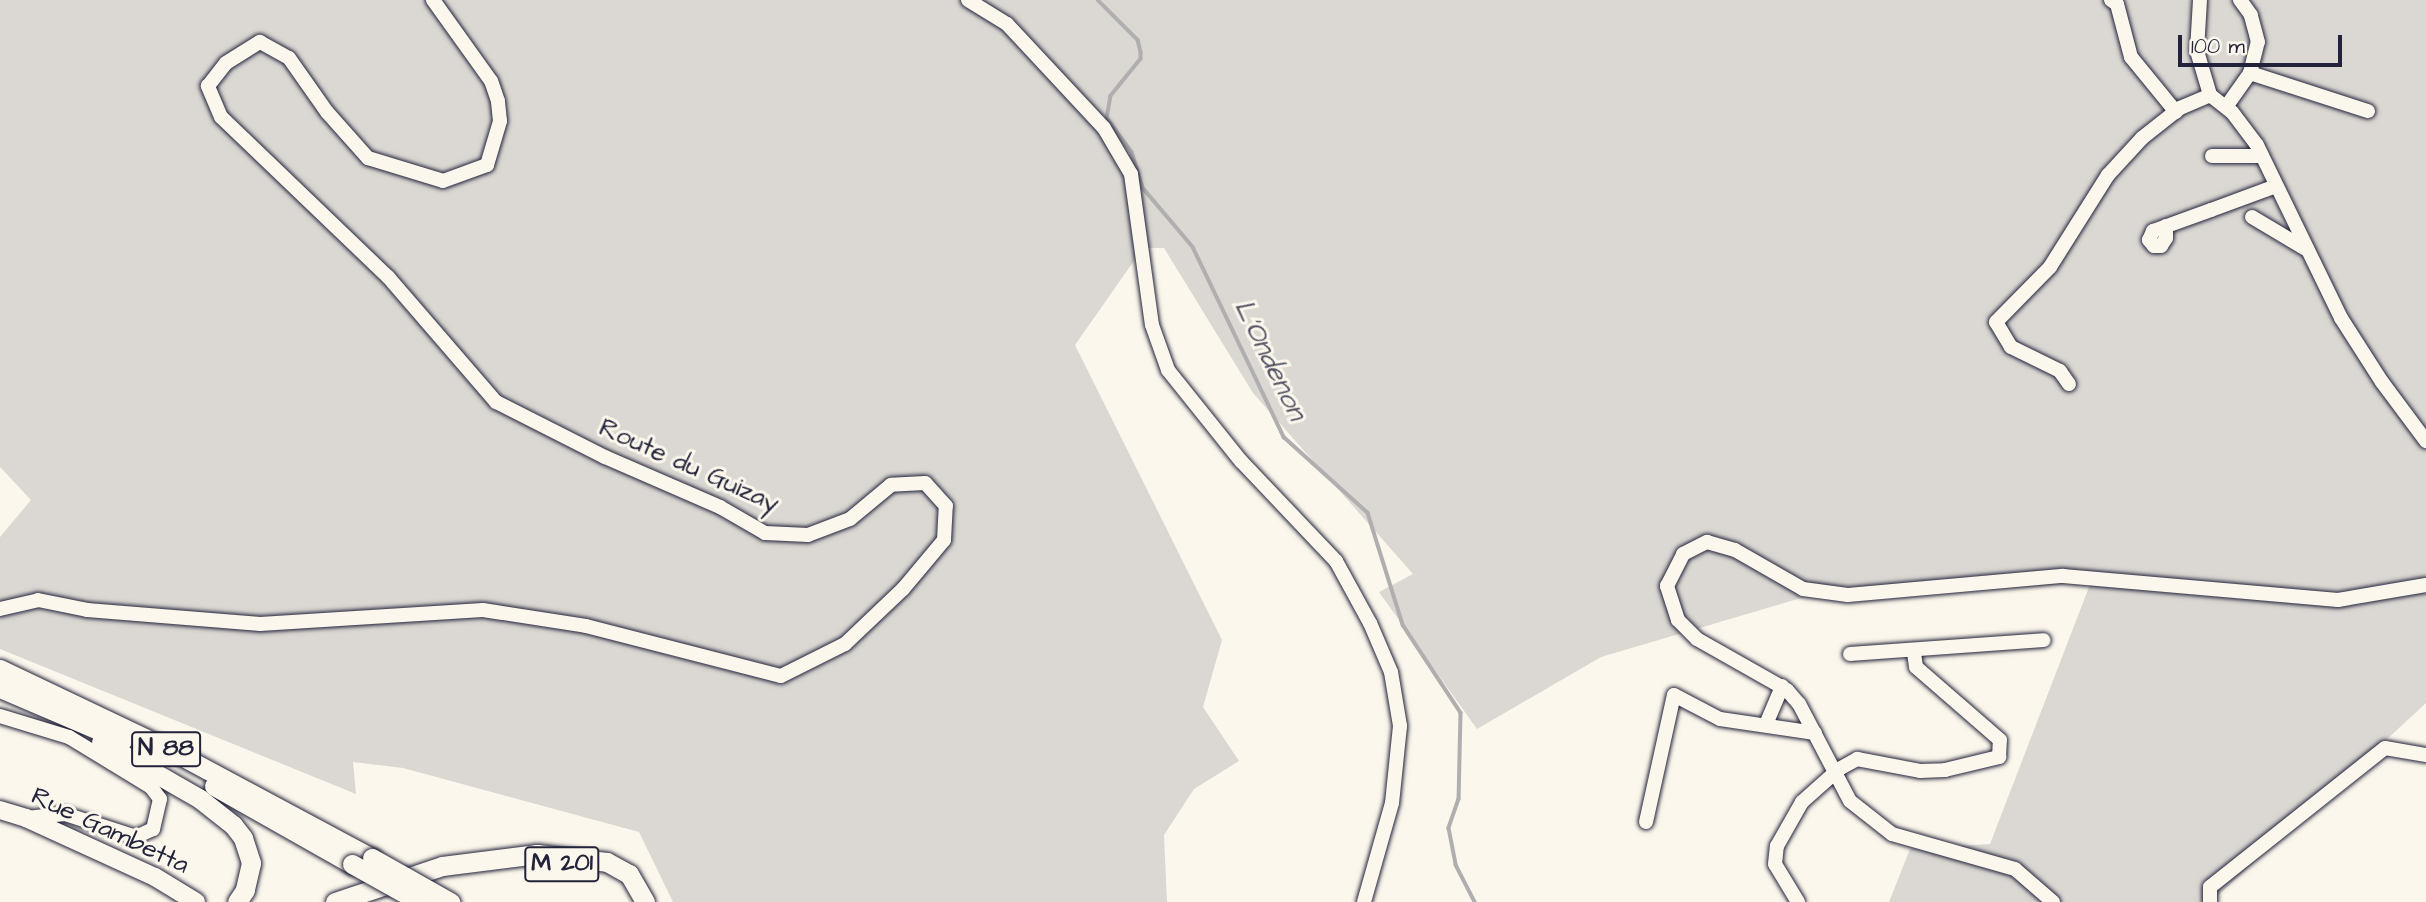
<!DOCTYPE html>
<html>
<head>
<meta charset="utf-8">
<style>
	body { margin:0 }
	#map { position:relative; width:2426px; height:902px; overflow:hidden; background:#fbf7ec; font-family:"Architects Daughter",sans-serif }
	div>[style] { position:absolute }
	.green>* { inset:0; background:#dbd8d3 }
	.stream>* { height:3.5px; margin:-1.75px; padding:0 1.75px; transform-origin:1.75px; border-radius:1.75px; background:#b1aeb0 }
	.roads { filter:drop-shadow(0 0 2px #22223b) drop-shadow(0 0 2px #22223b) }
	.minor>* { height:14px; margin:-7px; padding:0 7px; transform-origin:7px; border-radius:7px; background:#fbf7ec }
	.major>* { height:18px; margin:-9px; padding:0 9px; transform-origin:9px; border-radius:9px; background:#fbf7ec }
	.highway>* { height:19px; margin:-9.5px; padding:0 9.5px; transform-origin:9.5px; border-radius:9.5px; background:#fbf7ec }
	.bridges { filter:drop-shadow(0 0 2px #22223b) drop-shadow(0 0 2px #22223b) }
	.highway-bridge>* { height:19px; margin:-9.5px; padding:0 9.5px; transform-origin:9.5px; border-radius:9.5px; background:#fbf7ec }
	span { translate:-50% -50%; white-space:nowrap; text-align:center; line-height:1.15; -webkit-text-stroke:6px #fbf7ec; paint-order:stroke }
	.shield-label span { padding:2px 5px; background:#fbf7ec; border:2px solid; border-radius:5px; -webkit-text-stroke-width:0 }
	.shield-label { font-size:24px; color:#22223b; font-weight:700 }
	.street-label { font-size:26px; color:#22223b }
	.water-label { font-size:28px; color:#545364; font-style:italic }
	.scale { position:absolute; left:2178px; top:35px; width:164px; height:32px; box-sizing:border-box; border:4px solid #22223b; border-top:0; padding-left:9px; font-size:21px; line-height:24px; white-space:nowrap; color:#22223b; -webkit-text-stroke:5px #fbf7ec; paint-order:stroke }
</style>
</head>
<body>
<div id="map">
	<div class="green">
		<div style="clip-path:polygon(0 0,2426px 0,2426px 703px,2211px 902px,1889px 902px,1910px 849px,1990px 844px,2091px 582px,1836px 601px,1808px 596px,1601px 657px,1477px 729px,1379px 592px,1413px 574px,1253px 393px,1164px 248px,1143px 248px,1075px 345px,1222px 640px,1203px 707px,1239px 761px,1194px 789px,1164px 835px,1167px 902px,673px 902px,639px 832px,403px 768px,353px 762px,356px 794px,0 649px,0 537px,31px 500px,0 467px)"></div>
	</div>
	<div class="stream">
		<div style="left:1098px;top:0;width:57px;rotate:45deg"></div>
		<div style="left:1138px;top:40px;width:12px;rotate:76deg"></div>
		<div style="left:1141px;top:52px;width:7px;rotate:90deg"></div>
		<div style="left:1141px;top:59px;width:48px;rotate:129deg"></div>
		<div style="left:1111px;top:96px;width:22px;rotate:100deg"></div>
		<div style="left:1107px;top:118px;width:42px;rotate:53.7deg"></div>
		<div style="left:1132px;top:152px;width:38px;rotate:73deg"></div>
		<div style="left:1143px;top:188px;width:77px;rotate:49.7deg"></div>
		<div style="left:1193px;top:247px;width:211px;rotate:64.4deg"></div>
		<div style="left:1284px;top:437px;width:113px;rotate:42.1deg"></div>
		<div style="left:1368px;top:513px;width:117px;rotate:72.6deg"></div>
		<div style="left:1403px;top:625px;width:105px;rotate:56.6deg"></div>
		<div style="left:1461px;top:713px;width:86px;rotate:91.3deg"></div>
		<div style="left:1459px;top:799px;width:31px;rotate:109deg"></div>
		<div style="left:1449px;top:828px;width:38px;rotate:79deg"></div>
		<div style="left:1456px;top:865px;width:42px;rotate:62.8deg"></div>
	</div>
	<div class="roads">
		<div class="minor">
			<div style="left:968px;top:0;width:46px;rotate:31.6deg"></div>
			<div style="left:1007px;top:24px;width:142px;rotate:47deg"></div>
			<div style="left:1104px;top:128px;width:53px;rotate:59.6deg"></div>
			<div style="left:1131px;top:174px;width:152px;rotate:82.1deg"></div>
			<div style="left:1152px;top:325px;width:48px;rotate:70.4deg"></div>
			<div style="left:1168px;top:370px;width:117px;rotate:51.3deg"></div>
			<div style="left:1241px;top:461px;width:138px;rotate:46.5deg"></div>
			<div style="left:1336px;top:561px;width:71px;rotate:61.3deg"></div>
			<div style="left:1370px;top:623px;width:53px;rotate:66.8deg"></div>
			<div style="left:1391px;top:672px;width:55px;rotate:80.5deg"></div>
			<div style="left:1400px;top:726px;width:77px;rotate:95.9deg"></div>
			<div style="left:1392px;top:803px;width:103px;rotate:105.8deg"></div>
			<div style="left:2111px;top:0;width:7px;rotate:34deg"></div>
			<div style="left:2117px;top:4px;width:55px;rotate:75.2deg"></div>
			<div style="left:2131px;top:57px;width:71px;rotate:50.7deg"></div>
			<div style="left:2200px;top:0;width:51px;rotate:93.4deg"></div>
			<div style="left:2197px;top:51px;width:46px;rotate:73.5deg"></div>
			<div style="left:2250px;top:73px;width:124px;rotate:17.9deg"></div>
			<div style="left:2226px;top:107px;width:42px;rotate:-54.8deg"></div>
			<div style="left:2250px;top:73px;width:32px;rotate:-76deg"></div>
			<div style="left:2258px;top:42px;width:28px;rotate:-105deg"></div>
			<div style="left:2251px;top:15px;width:19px;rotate:-126deg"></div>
			<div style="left:2212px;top:156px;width:50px"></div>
			<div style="left:2252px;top:217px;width:61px;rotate:30.8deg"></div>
			<div style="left:2166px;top:226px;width:12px;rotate:90deg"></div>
			<div style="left:2166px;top:238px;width:9px;rotate:122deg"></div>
			<div style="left:2161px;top:246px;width:7px;rotate:180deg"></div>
			<div style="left:2154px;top:246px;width:8px;rotate:-130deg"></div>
			<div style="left:2149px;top:240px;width:10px;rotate:-66deg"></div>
			<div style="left:2153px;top:231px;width:62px;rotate:-19.9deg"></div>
			<div style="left:2211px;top:210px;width:69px;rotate:-20.3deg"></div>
			<div style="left:2069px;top:384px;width:16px;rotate:-125deg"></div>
			<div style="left:2060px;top:371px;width:55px;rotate:-153.9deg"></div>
			<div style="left:2011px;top:347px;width:29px;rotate:-121deg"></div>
			<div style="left:1996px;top:322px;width:77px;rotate:-45.5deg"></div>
			<div style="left:2050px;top:267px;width:109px;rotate:-57.8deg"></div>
			<div style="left:2108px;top:175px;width:50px;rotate:-47.4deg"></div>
			<div style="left:2142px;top:138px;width:48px;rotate:-38.3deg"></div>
			<div style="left:2180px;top:108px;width:33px;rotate:-23deg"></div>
			<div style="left:2210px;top:95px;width:28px;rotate:38deg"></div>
			<div style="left:2232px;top:112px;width:41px;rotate:52.9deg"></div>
			<div style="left:2257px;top:145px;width:192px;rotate:64.1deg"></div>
			<div style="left:2341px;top:318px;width:76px;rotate:57.4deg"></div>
			<div style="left:2382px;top:382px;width:74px;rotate:53.3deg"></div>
			<div style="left:0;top:609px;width:39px;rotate:-13deg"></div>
			<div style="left:38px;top:600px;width:50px;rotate:11.5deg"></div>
			<div style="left:87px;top:610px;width:174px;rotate:4.6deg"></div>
			<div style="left:260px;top:624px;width:223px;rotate:-3.6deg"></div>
			<div style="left:483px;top:610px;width:104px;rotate:8.8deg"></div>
			<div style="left:586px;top:626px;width:201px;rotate:14.4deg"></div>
			<div style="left:781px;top:676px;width:72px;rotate:-26.6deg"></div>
			<div style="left:845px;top:644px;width:80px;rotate:-43.5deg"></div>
			<div style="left:903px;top:589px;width:64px;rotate:-50.1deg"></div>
			<div style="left:944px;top:540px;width:34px;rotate:-87deg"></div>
			<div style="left:946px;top:506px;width:31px;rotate:-132deg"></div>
			<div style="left:925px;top:483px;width:34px;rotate:177deg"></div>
			<div style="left:891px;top:485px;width:53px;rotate:140.3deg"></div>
			<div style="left:850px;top:519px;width:45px;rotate:159.1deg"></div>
			<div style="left:808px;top:535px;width:43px;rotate:-177.3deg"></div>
			<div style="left:765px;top:533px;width:52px;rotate:-150deg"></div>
			<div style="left:720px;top:507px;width:125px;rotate:-156.5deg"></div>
			<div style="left:605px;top:457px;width:122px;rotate:-153.2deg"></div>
			<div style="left:496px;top:402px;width:165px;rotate:-130.8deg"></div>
			<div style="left:388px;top:277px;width:231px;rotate:-136.2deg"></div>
			<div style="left:221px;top:117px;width:34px;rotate:-113deg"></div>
			<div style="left:208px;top:86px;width:29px;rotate:-52deg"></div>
			<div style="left:226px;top:63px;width:40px;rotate:-32deg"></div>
			<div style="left:260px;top:42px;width:33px;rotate:29deg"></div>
			<div style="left:289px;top:58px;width:66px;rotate:54.9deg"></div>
			<div style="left:327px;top:112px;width:62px;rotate:48.3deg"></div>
			<div style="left:368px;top:158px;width:78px;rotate:17deg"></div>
			<div style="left:443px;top:181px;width:47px;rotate:-20deg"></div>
			<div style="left:487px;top:165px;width:46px;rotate:-73.5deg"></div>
			<div style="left:500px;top:121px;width:20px;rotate:-96deg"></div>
			<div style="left:498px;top:101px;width:21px;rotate:-109deg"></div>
			<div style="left:491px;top:81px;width:100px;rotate:-125.6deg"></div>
			<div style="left:1850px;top:654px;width:194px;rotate:-4.1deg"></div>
			<div style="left:0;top:716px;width:72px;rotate:16.9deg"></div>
			<div style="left:69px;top:737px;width:96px;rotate:31.4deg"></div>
			<div style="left:151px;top:787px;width:15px;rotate:53deg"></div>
			<div style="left:160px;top:799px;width:31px;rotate:103deg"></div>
			<div style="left:153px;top:829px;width:19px;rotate:155deg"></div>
			<div style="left:136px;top:837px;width:75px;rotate:-162.1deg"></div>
			<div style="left:65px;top:814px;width:39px;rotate:174deg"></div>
			<div style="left:1767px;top:722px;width:39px;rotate:-67deg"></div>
			<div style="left:1646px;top:822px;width:130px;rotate:-77.6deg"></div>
			<div style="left:1674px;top:695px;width:52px;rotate:27.6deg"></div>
			<div style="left:1720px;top:719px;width:96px;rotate:8.4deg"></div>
			<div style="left:1798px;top:902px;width:44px;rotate:-121.2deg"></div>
			<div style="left:1775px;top:864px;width:18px;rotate:-84deg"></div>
			<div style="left:1777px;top:846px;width:51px;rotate:-60.4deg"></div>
			<div style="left:1802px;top:802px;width:50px;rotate:-41.7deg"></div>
			<div style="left:1839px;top:769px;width:21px;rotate:-29deg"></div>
			<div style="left:1857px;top:759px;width:64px;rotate:10.8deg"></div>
			<div style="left:1920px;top:771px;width:25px;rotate:-2deg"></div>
			<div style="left:1945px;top:770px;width:56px;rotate:-13.5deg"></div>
			<div style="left:1999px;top:757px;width:17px;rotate:-87deg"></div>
			<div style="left:2000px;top:740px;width:111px;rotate:-139deg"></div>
			<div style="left:1916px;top:667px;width:14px;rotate:-98deg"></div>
			<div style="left:2053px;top:902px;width:50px;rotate:-139deg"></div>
			<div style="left:2015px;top:869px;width:128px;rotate:-164.1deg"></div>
			<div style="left:1892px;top:834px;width:53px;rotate:-141.8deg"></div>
			<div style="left:1850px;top:801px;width:110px;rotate:-117.7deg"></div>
			<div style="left:1799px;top:704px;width:18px;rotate:-131deg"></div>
			<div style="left:1787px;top:690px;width:103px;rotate:-150.5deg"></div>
			<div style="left:1697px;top:639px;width:27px;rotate:-135deg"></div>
			<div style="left:1678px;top:620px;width:36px;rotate:-108deg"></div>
			<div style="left:1667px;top:586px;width:36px;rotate:-63deg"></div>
			<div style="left:1683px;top:554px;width:27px;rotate:-27deg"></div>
			<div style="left:1707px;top:542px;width:29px;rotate:16deg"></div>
			<div style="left:1735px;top:550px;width:78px;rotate:29.8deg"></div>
			<div style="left:1803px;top:589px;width:45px;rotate:7.6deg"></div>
			<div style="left:1848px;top:595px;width:216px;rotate:-5.1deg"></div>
			<div style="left:2063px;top:576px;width:276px;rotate:5deg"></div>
			<div style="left:2338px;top:600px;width:89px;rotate:-9.7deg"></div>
			<div style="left:2210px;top:902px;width:15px;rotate:-90deg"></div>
			<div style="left:2210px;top:887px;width:223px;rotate:-38.5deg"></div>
			<div style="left:2385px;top:748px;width:42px;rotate:9.7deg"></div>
		</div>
		<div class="major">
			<div style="left:0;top:810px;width:27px;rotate:17deg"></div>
			<div style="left:26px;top:818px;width:142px;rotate:24.6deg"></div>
			<div style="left:155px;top:877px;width:48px;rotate:31.4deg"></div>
		</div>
		<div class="highway">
			<div style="left:0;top:669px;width:193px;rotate:25.5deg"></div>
			<div style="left:174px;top:752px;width:225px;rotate:28.2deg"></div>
			<div style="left:0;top:688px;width:133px;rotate:23.1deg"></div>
			<div style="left:101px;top:742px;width:114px;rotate:29.9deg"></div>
			<div style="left:200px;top:799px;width:42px;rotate:38.2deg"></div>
			<div style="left:233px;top:825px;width:16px;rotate:52deg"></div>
			<div style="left:243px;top:838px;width:26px;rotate:72deg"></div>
			<div style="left:251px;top:863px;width:28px;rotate:103deg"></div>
			<div style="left:245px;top:890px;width:14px;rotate:124deg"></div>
			<div style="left:214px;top:786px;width:159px;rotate:29.5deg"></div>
			<div style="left:335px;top:902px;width:113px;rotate:-18.6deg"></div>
			<div style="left:442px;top:866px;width:96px;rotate:-7.2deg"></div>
			<div style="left:537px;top:854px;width:70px;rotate:6.5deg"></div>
			<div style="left:607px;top:862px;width:25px;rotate:29deg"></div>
			<div style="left:629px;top:874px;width:32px;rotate:60deg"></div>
		</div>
	</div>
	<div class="bridges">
		<div class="highway-bridge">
			<div style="left:372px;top:858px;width:90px;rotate:29.4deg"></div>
			<div style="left:352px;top:864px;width:78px;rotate:29.2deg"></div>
		</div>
	</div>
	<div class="shield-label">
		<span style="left:166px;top:749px">N 88</span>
		<span style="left:562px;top:864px">M 201</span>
	</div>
	<div class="street-label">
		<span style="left:689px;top:466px;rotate:24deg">Route du Guizay</span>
		<span style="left:110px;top:831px;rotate:25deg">Rue Gambetta</span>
	</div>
	<div class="water-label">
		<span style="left:1270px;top:360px;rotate:64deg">L'Ondenon</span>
	</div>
	<div class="scale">100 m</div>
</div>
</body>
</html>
